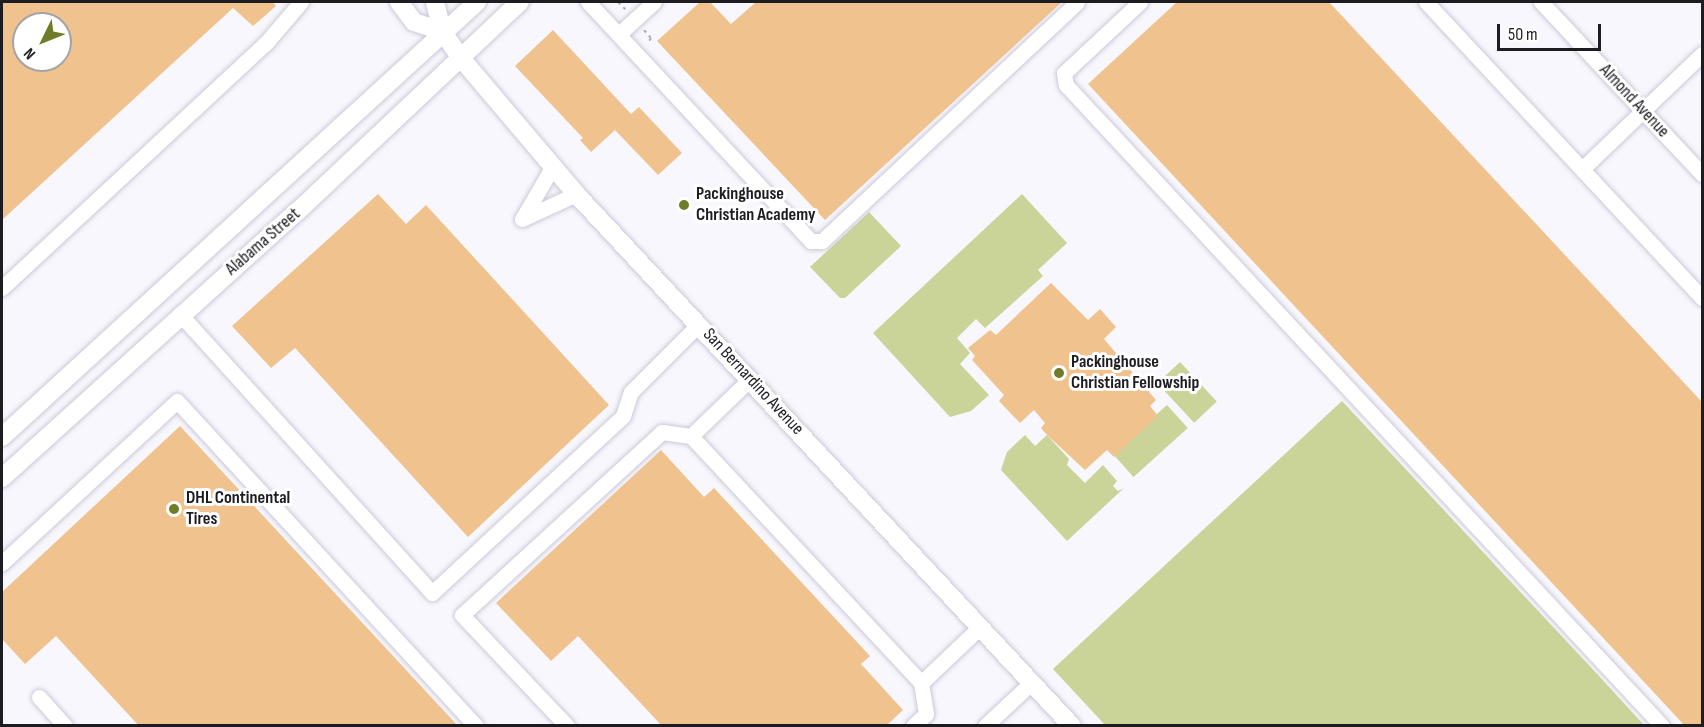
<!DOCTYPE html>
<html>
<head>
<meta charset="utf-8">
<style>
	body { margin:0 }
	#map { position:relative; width:1704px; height:727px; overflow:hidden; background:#f8f7fd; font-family:"Sofia Sans Condensed",sans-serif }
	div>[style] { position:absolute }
	.green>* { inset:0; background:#cad398; transform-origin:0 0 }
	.building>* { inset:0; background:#f0c28d }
	.path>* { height:2px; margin-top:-1px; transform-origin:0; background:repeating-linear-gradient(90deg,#adacb2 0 3px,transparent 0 7.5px) }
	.roads { filter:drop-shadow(0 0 2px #cbc9d8) drop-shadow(0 0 2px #cbc9d8) }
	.minor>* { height:15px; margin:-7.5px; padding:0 7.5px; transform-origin:7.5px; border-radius:7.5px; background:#fff }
	.major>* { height:18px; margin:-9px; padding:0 9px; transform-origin:9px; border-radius:9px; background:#fff }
	.dots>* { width:16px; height:16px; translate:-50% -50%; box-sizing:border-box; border:3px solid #fff; border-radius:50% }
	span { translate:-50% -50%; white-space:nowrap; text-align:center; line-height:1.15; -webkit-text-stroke:6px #fff; paint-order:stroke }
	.street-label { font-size:18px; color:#1c1c21 }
	.poi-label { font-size:18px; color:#1c1c21; font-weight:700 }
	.left { translate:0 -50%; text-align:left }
	.frame { position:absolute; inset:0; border:3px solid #1c1c21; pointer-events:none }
	.north { position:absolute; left:12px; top:12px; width:60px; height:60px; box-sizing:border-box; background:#fff; border:2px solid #a4a4a6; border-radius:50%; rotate:227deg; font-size:16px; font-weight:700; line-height:24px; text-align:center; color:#1c1c21 }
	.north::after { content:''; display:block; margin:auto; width:21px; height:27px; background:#707c29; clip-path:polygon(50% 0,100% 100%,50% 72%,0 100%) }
	.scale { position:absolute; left:1497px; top:24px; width:104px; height:27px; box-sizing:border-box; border:3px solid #1c1c21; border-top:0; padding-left:8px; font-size:18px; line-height:21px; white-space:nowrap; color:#1c1c21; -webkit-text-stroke:4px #fff; paint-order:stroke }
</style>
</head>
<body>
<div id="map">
	<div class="green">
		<div style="clip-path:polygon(1022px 194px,1067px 243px,1038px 270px,1043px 276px,985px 328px,976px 319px,957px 338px,970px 353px,960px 364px,989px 395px,971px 411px,950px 417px,873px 333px)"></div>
		<div style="clip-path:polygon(869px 212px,901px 246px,845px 298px,840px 298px,810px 267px)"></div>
		<div style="left:1180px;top:362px;width:54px;height:31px;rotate:47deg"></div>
		<div style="clip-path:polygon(1342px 401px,1599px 676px,1644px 725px,1105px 725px,1053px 669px)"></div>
		<div style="left:1167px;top:405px;width:31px;height:73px;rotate:48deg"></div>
		<div style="clip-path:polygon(1025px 435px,1035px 446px,1047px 435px,1069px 459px,1067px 465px,1085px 483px,1103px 465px,1117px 481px,1113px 486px,1118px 491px,1124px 488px,1067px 541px,1001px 470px,1007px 452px)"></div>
	</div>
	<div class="building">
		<div style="clip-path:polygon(evenodd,2px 2px,273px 2px,276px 6px,253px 26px,233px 8px,2px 220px,2px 2px,24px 24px,60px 24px,60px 60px,24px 60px,24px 24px)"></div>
		<div style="clip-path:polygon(700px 2px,710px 2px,731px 24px,756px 2px,1062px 2px,825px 220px,657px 41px)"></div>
		<div style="clip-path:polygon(1177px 2px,1329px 2px,1702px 402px,1702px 726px,1685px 726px,1088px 84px)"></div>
		<div style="clip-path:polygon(553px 30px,631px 114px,639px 107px,682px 153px,658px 175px,615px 130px,591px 152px,580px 140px,583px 138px,515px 66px)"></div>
		<div style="clip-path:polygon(378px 194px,406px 224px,426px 205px,609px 405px,468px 537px,295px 348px,271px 368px,232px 326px)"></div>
		<div style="clip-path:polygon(1051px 283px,1088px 320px,1100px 309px,1116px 327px,1104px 339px,1156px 400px,1150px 406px,1158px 416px,1114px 457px,1107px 450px,1085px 470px,1047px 435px,1041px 428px,1045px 423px,1034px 410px,1020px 423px,999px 401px,1004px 395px,972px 360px,975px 356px,968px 348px,990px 330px,996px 335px)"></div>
		<div style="clip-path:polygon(180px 426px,458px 726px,139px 726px,56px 636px,25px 664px,2px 639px,2px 592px)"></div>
		<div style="clip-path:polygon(661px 450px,704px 497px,714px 488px,870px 656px,861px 664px,903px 710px,886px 726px,662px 726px,578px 636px,551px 661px,496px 603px)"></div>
	</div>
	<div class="path">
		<div style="left:618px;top:2px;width:11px;rotate:45deg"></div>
		<div style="left:644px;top:30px;width:11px;rotate:49deg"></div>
		<div style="left:651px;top:38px;width:7px;rotate:124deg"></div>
	</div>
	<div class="roads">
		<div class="minor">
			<div style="left:588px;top:2px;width:327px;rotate:47deg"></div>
			<div style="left:811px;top:241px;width:11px"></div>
			<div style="left:822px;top:241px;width:349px;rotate:-43.1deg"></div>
			<div style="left:1140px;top:2px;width:104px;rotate:136.9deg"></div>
			<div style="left:1064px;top:73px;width:12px;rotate:81deg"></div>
			<div style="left:1066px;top:85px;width:875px;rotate:47.08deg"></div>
			<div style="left:1426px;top:2px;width:405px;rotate:47deg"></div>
			<div style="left:1541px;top:2px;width:236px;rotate:46.9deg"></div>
			<div style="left:619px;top:34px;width:47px;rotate:-42.4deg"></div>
			<div style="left:553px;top:166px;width:61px;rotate:120.3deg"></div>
			<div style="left:522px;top:219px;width:60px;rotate:-24.8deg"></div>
			<div style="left:1582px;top:169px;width:166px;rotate:-43.8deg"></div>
			<div style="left:2px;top:288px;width:359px;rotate:-42.9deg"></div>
			<div style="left:265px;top:44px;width:55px;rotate:-49.4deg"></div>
			<div style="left:180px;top:314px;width:376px;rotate:47.9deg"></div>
			<div style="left:432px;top:593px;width:260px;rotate:-42.8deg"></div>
			<div style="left:623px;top:416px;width:25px;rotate:-72deg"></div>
			<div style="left:631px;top:392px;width:96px;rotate:-45deg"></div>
			<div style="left:691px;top:436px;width:338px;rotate:47deg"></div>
			<div style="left:2px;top:563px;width:238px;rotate:-42.8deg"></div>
			<div style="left:177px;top:401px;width:442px;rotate:47.4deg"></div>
			<div style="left:39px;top:697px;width:39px;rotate:48deg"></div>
			<div style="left:567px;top:726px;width:153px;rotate:-133.4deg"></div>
			<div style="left:462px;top:615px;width:271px;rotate:-42.5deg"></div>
			<div style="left:662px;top:432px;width:29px;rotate:8deg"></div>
			<div style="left:691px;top:436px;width:82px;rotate:-44deg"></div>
			<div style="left:913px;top:726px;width:18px;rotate:-43deg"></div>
			<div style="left:926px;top:714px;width:31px;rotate:-99deg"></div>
			<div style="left:921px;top:683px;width:81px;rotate:-43.5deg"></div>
			<div style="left:985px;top:726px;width:64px;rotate:-43.1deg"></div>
		</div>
		<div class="major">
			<div style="left:399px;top:2px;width:25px;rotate:53deg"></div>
			<div style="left:414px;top:22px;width:29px;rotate:18deg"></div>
			<div style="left:435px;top:2px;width:30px;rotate:76deg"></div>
			<div style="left:442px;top:31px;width:32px;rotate:55deg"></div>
			<div style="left:460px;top:57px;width:180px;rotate:49.7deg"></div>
			<div style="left:576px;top:194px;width:727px;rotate:47.01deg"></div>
			<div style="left:2px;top:437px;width:644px;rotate:-42.48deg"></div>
			<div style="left:2px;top:478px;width:399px;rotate:-42.1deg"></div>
			<div style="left:298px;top:211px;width:305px;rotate:-43.3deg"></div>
		</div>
	</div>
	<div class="dots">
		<div style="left:684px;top:205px;background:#707c29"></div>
		<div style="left:1059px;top:373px;background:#707c29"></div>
		<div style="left:174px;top:509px;background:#707c29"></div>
	</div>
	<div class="street-label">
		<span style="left:1634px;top:101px;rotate:47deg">Almond Avenue</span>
		<span style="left:263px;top:242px;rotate:-41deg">Alabama Street</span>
		<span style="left:753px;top:382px;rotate:47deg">San Bernardino Avenue</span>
	</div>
	<div class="poi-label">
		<span class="left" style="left:696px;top:205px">Packinghouse<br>Christian Academy</span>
		<span class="left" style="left:1071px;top:373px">Packinghouse<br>Christian Fellowship</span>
		<span class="left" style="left:186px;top:509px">DHL Continental<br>Tires</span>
	</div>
	<div class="frame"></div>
	<div class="north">N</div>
	<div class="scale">50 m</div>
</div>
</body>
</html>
